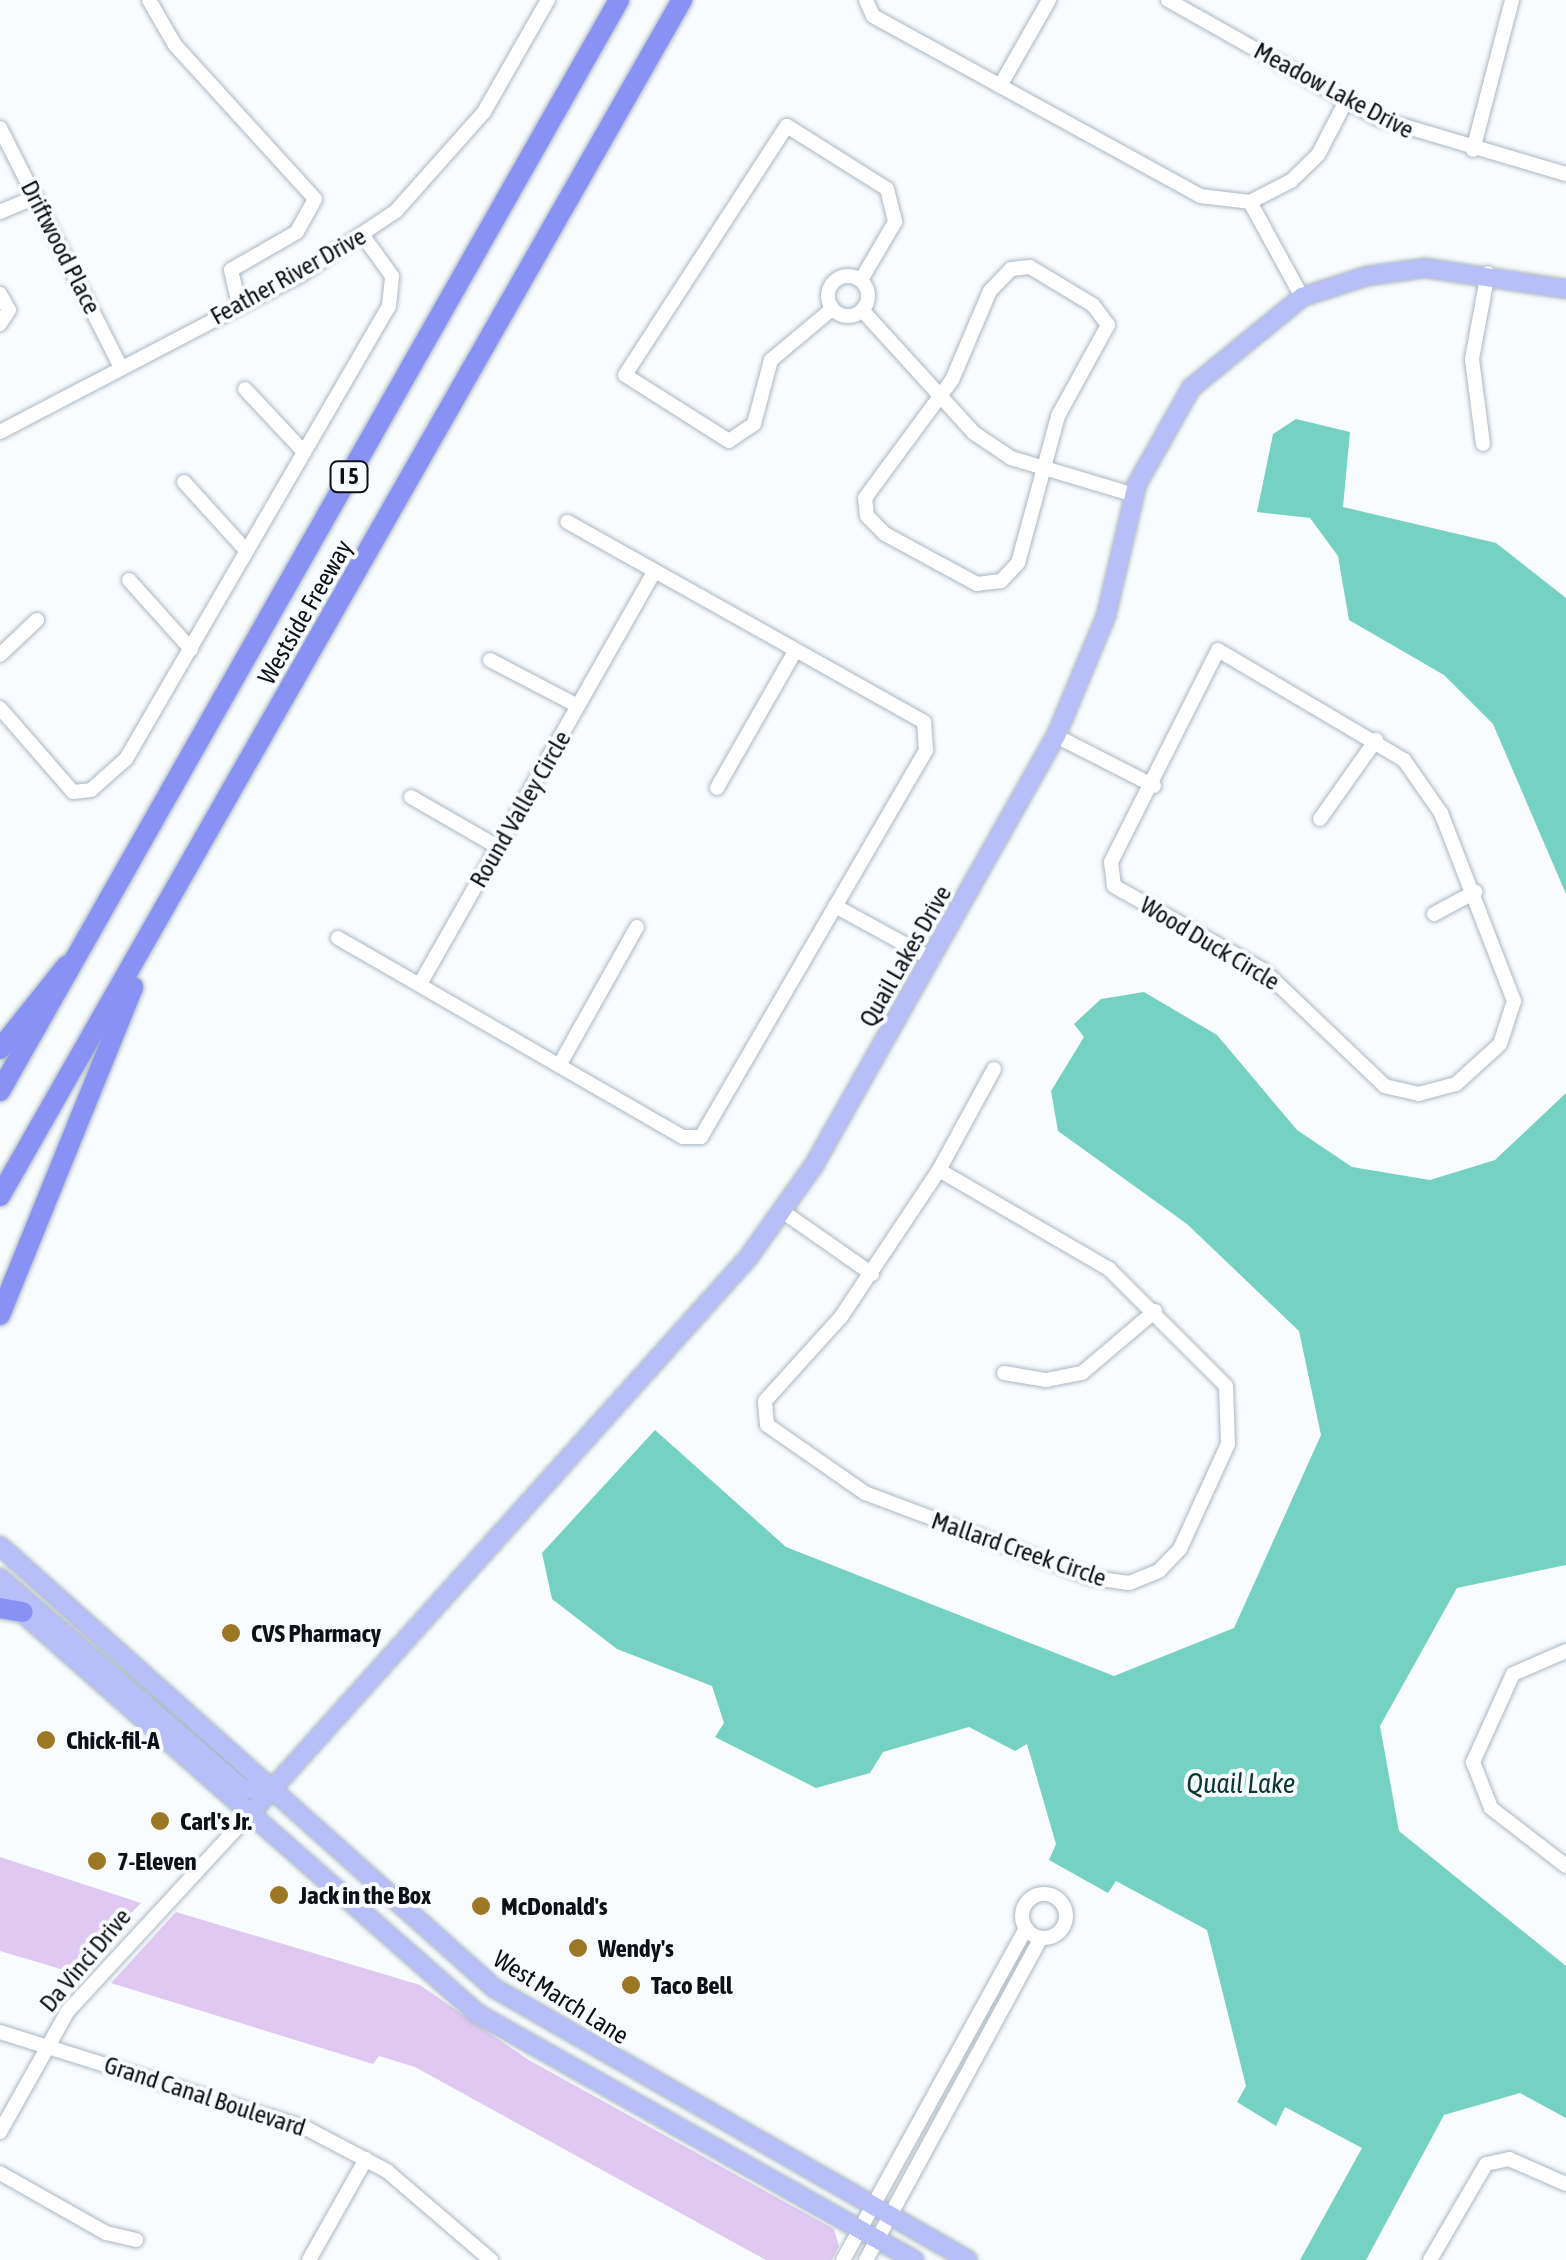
<!DOCTYPE html>
<html>
<head>
<meta charset="utf-8">
<style>
	body { margin:0 }
	#map { position:relative; width:1566px; height:2260px; overflow:hidden; background:#f9fcfe; font-family:"Asap Condensed",sans-serif }
	div>[style] { position:absolute }
	.green>* { inset:0; background:#dfc8f1 }
	.water>* { inset:0; background:#75d1c1 }
	.roads { filter:drop-shadow(0 0 2px #aab7c2) drop-shadow(0 0 2px #aab7c2) }
	.minor>* { height:14px; margin:-7px; padding:0 7px; transform-origin:7px; border-radius:7px; background:#fff }
	.minor>.ring { margin:-7px; padding:0; box-sizing:content-box; background:none; border:14px solid #fff; border-radius:50% }
	.major>* { height:18px; margin:-9px; padding:0 9px; transform-origin:9px; border-radius:9px; background:#b8bef8 }
	.highway>* { height:20px; margin:-10px; padding:0 10px; transform-origin:10px; border-radius:10px; background:#8892f4 }
	.dots>* { width:28px; height:28px; translate:-50% -50%; box-sizing:border-box; border:5px solid #f9fcfe; border-radius:50% }
	span { translate:-50% -50%; white-space:nowrap; text-align:center; line-height:1.15; -webkit-text-stroke:8px #f9fcfe; paint-order:stroke }
	.shield-label span { padding:2px 8px; background:#f9fcfe; border:2px solid; border-radius:8px; -webkit-text-stroke-width:0 }
	.shield-label { font-size:22px; color:#0d1115; font-weight:700 }
	.street-label { font-size:25px; color:#0d1115 }
	.poi-label { font-size:25px; color:#0d1115; font-weight:700 }
	.left { translate:0 -50%; text-align:left }
	.water-label { font-size:28px; color:#0b3831; font-style:italic }
</style>
</head>
<body>
<div id="map">
	<div class="green">
		<div style="clip-path:polygon(0 1857px,141px 1903px,74px 1973px,0 1951px)"></div>
		<div style="clip-path:polygon(176px 1912px,420px 1985px,527px 2059px,834px 2229px,839px 2246px,832px 2260px,766px 2260px,415px 2067px,379px 2056px,373px 2064px,111px 1983px)"></div>
	</div>
	<div class="water">
		<div style="clip-path:polygon(1296px 419px,1350px 432px,1343px 507px,1496px 543px,1566px 598px,1566px 894px,1493px 724px,1444px 675px,1349px 620px,1338px 556px,1310px 518px,1257px 512px,1273px 434px)"></div>
		<div style="clip-path:polygon(1144px 992px,1217px 1035px,1297px 1130px,1352px 1167px,1430px 1180px,1495px 1160px,1566px 1093px,1566px 1565px,1457px 1588px,1380px 1726px,1399px 1831px,1566px 1966px,1566px 2118px,1520px 2093px,1444px 2115px,1366px 2260px,1300px 2260px,1362px 2148px,1285px 2107px,1276px 2126px,1237px 2102px,1246px 2086px,1207px 1930px,1116px 1881px,1108px 1893px,1049px 1860px,1056px 1844px,1027px 1744px,1015px 1751px,969px 1727px,883px 1752px,870px 1773px,816px 1788px,715px 1737px,724px 1723px,712px 1686px,617px 1649px,552px 1599px,542px 1553px,655px 1430px,786px 1547px,1114px 1676px,1234px 1628px,1321px 1435px,1299px 1331px,1187px 1224px,1058px 1131px,1051px 1091px,1084px 1037px,1074px 1024px,1101px 999px)"></div>
	</div>
	<div class="roads">
		<div class="minor">
			<div style="left:149px;top:0;width:52px;rotate:60deg"></div>
			<div style="left:175px;top:45px;width:208px;rotate:47.7deg"></div>
			<div style="left:315px;top:199px;width:38px;rotate:119deg"></div>
			<div style="left:297px;top:232px;width:76px;rotate:150.1deg"></div>
			<div style="left:231px;top:270px;width:37px;rotate:77deg"></div>
			<div style="left:866px;top:0;width:17px;rotate:66deg"></div>
			<div style="left:873px;top:16px;width:373px;rotate:28.8deg"></div>
			<div style="left:1200px;top:196px;width:50px;rotate:6.8deg"></div>
			<div style="left:1250px;top:202px;width:46px;rotate:-27.1deg"></div>
			<div style="left:1291px;top:181px;width:37px;rotate:-44deg"></div>
			<div style="left:1318px;top:155px;width:61px;rotate:-62.6deg"></div>
			<div style="left:1168px;top:0;width:240px;rotate:29.4deg"></div>
			<div style="left:1377px;top:118px;width:197px;rotate:16.5deg"></div>
			<div style="left:1000px;top:86px;width:99px;rotate:-60.3deg"></div>
			<div style="left:0;top:128px;width:267px;rotate:63.2deg"></div>
			<div style="left:1473px;top:150px;width:155px;rotate:-75.4deg"></div>
			<div style="left:1250px;top:202px;width:108px;rotate:61.3deg"></div>
			<div style="left:0;top:212px;width:39px;rotate:-23deg"></div>
			<div style="left:1030px;top:267px;width:74px;rotate:31.1deg"></div>
			<div style="left:1093px;top:305px;width:25px;rotate:53deg"></div>
			<div style="left:1108px;top:325px;width:104px;rotate:118.8deg"></div>
			<div style="left:1058px;top:416px;width:152px;rotate:105.2deg"></div>
			<div style="left:1018px;top:563px;width:25px;rotate:133deg"></div>
			<div style="left:1001px;top:581px;width:24px;rotate:173deg"></div>
			<div style="left:977px;top:584px;width:105px;rotate:-151.5deg"></div>
			<div style="left:885px;top:534px;width:25px;rotate:-135deg"></div>
			<div style="left:867px;top:516px;width:18px;rotate:-96deg"></div>
			<div style="left:865px;top:498px;width:147px;rotate:-53.6deg"></div>
			<div style="left:952px;top:380px;width:97px;rotate:-66.9deg"></div>
			<div style="left:990px;top:291px;width:30px;rotate:-46deg"></div>
			<div style="left:1011px;top:269px;width:19px;rotate:-6deg"></div>
			<div class="ring" style="left:828px;top:276px;width:26px;height:26px"></div>
			<div style="left:0;top:294px;width:18px;rotate:61deg"></div>
			<div style="left:9px;top:310px;width:17px;rotate:123deg"></div>
			<div style="left:832px;top:309px;width:80px;rotate:140.1deg"></div>
			<div style="left:771px;top:360px;width:66px;rotate:104.9deg"></div>
			<div style="left:754px;top:424px;width:30px;rotate:146deg"></div>
			<div style="left:729px;top:441px;width:123px;rotate:-147.6deg"></div>
			<div style="left:625px;top:375px;width:297px;rotate:-57deg"></div>
			<div style="left:787px;top:126px;width:118px;rotate:32.2deg"></div>
			<div style="left:887px;top:189px;width:34px;rotate:76deg"></div>
			<div style="left:895px;top:222px;width:67px;rotate:120.4deg"></div>
			<div style="left:862px;top:310px;width:166px;rotate:47.7deg"></div>
			<div style="left:974px;top:433px;width:45px;rotate:34deg"></div>
			<div style="left:1011px;top:458px;width:128px;rotate:16.7deg"></div>
			<div style="left:245px;top:389px;width:86px;rotate:46.9deg"></div>
			<div style="left:0;top:432px;width:337px;rotate:-27.6deg"></div>
			<div style="left:299px;top:276px;width:117px;rotate:-33.8deg"></div>
			<div style="left:396px;top:211px;width:132px;rotate:-48.4deg"></div>
			<div style="left:484px;top:112px;width:129px;rotate:-60.3deg"></div>
			<div style="left:1483px;top:444px;width:86px;rotate:-97.4deg"></div>
			<div style="left:1472px;top:359px;width:87px;rotate:-79.5deg"></div>
			<div style="left:184px;top:482px;width:88px;rotate:47.8deg"></div>
			<div style="left:129px;top:580px;width:93px;rotate:48.1deg"></div>
			<div style="left:1218px;top:650px;width:216px;rotate:30.6deg"></div>
			<div style="left:1404px;top:760px;width:65px;rotate:55.1deg"></div>
			<div style="left:1441px;top:813px;width:202px;rotate:68.8deg"></div>
			<div style="left:1514px;top:1001px;width:45px;rotate:108deg"></div>
			<div style="left:1500px;top:1044px;width:59px;rotate:137.7deg"></div>
			<div style="left:1456px;top:1084px;width:38px;rotate:165deg"></div>
			<div style="left:1419px;top:1094px;width:35px;rotate:-167deg"></div>
			<div style="left:1385px;top:1086px;width:168px;rotate:-136.4deg"></div>
			<div style="left:1263px;top:970px;width:171px;rotate:-150.6deg"></div>
			<div style="left:1114px;top:886px;width:24px;rotate:-97deg"></div>
			<div style="left:1111px;top:862px;width:237px;rotate:-63.2deg"></div>
			<div style="left:0;top:655px;width:51px;rotate:-43.4deg"></div>
			<div style="left:490px;top:660px;width:99px;rotate:27.6deg"></div>
			<div style="left:0;top:708px;width:111px;rotate:49deg"></div>
			<div style="left:73px;top:792px;width:18px;rotate:-6deg"></div>
			<div style="left:91px;top:790px;width:47px;rotate:-41.5deg"></div>
			<div style="left:126px;top:759px;width:524px;rotate:-59.86deg"></div>
			<div style="left:389px;top:306px;width:30px;rotate:-84deg"></div>
			<div style="left:392px;top:276px;width:49px;rotate:-125.9deg"></div>
			<div style="left:1056px;top:736px;width:110px;rotate:27deg"></div>
			<div style="left:717px;top:788px;width:158px;rotate:-60.3deg"></div>
			<div style="left:411px;top:797px;width:100px;rotate:29.9deg"></div>
			<div style="left:1320px;top:819px;width:97px;rotate:-54.7deg"></div>
			<div style="left:835px;top:906px;width:111px;rotate:28.7deg"></div>
			<div style="left:1434px;top:914px;width:47px;rotate:-28.2deg"></div>
			<div style="left:338px;top:938px;width:398px;rotate:30deg"></div>
			<div style="left:683px;top:1137px;width:18px"></div>
			<div style="left:701px;top:1137px;width:448px;rotate:-59.8deg"></div>
			<div style="left:926px;top:750px;width:28px;rotate:-94deg"></div>
			<div style="left:924px;top:722px;width:409px;rotate:-150.7deg"></div>
			<div style="left:420px;top:984px;width:475px;rotate:-60.4deg"></div>
			<div style="left:560px;top:1064px;width:157px;rotate:-60.7deg"></div>
			<div style="left:939px;top:1170px;width:197px;rotate:30.2deg"></div>
			<div style="left:1109px;top:1269px;width:165px;rotate:45deg"></div>
			<div style="left:1226px;top:1386px;width:58px;rotate:88deg"></div>
			<div style="left:1228px;top:1444px;width:115px;rotate:114.6deg"></div>
			<div style="left:1180px;top:1549px;width:30px;rotate:134deg"></div>
			<div style="left:1159px;top:1571px;width:32px;rotate:158deg"></div>
			<div style="left:1129px;top:1583px;width:37px;rotate:-172deg"></div>
			<div style="left:1092px;top:1578px;width:242px;rotate:-159.5deg"></div>
			<div style="left:865px;top:1493px;width:119px;rotate:-145.2deg"></div>
			<div style="left:767px;top:1425px;width:24px;rotate:-95deg"></div>
			<div style="left:765px;top:1401px;width:113px;rotate:-47.9deg"></div>
			<div style="left:841px;top:1317px;width:177px;rotate:-56.3deg"></div>
			<div style="left:939px;top:1170px;width:115px;rotate:-61.4deg"></div>
			<div style="left:782px;top:1211px;width:110px;rotate:35deg"></div>
			<div style="left:1004px;top:1373px;width:43px;rotate:9.5deg"></div>
			<div style="left:1046px;top:1380px;width:37px;rotate:-11deg"></div>
			<div style="left:1082px;top:1373px;width:96px;rotate:-40.3deg"></div>
			<div style="left:1566px;top:1651px;width:58px;rotate:156.5deg"></div>
			<div style="left:1513px;top:1674px;width:97px;rotate:114.4deg"></div>
			<div style="left:1473px;top:1762px;width:49px;rotate:68.6deg"></div>
			<div style="left:1491px;top:1808px;width:95px;rotate:37.7deg"></div>
			<div class="ring" style="left:1022px;top:1894px;width:30px;height:30px"></div>
			<div style="left:0;top:2032px;width:318px;rotate:17.4deg"></div>
			<div style="left:304px;top:2127px;width:94px;rotate:27.9deg"></div>
			<div style="left:387px;top:2171px;width:137px;rotate:40.6deg"></div>
			<div style="left:0;top:2132px;width:139px;rotate:-60.7deg"></div>
			<div style="left:68px;top:2011px;width:265px;rotate:-47.3deg"></div>
			<div style="left:0;top:2173px;width:122px;rotate:29.5deg"></div>
			<div style="left:106px;top:2233px;width:31px;rotate:13deg"></div>
			<div style="left:309px;top:2260px;width:116px;rotate:-60.6deg"></div>
			<div style="left:843px;top:2260px;width:379px;rotate:-61.1deg"></div>
			<div style="left:866px;top:2260px;width:366px;rotate:-61.5deg"></div>
			<div style="left:1430px;top:2260px;width:111px;rotate:-59.7deg"></div>
			<div style="left:1486px;top:2164px;width:24px;rotate:-12deg"></div>
			<div style="left:1509px;top:2159px;width:62px;rotate:23.7deg"></div>
		</div>
		<div class="major">
			<div style="left:0;top:1546px;width:663px;rotate:41.82deg"></div>
			<div style="left:494px;top:1988px;width:546px;rotate:29.85deg"></div>
			<div style="left:0;top:1578px;width:322px;rotate:41deg"></div>
			<div style="left:243px;top:1789px;width:27px;rotate:2deg"></div>
			<div style="left:0;top:1593px;width:637px;rotate:41.37deg"></div>
			<div style="left:478px;top:2014px;width:501px;rotate:29.43deg"></div>
			<div style="left:248px;top:1816px;width:749px;rotate:-48.14deg"></div>
			<div style="left:748px;top:1258px;width:114px;rotate:-54.6deg"></div>
			<div style="left:814px;top:1165px;width:493px;rotate:-60.6deg"></div>
			<div style="left:1056px;top:736px;width:130px;rotate:-67.4deg"></div>
			<div style="left:1106px;top:616px;width:136px;rotate:-76.8deg"></div>
			<div style="left:1137px;top:484px;width:110px;rotate:-60.6deg"></div>
			<div style="left:1191px;top:388px;width:144px;rotate:-39.3deg"></div>
			<div style="left:1302px;top:297px;width:68px;rotate:-17.9deg"></div>
			<div style="left:1367px;top:276px;width:59px;rotate:-7.9deg"></div>
			<div style="left:1425px;top:268px;width:143px;rotate:8.5deg"></div>
		</div>
		<div class="highway">
			<div style="left:0;top:1049px;width:107px;rotate:-51.4deg"></div>
			<div style="left:0;top:1091px;width:1254px;rotate:-60.43deg"></div>
			<div style="left:0;top:1196px;width:1377px;rotate:-60.31deg"></div>
			<div style="left:0;top:1315px;width:354px;rotate:-67.9deg"></div>
			<div style="left:0;top:1608px;width:23px;rotate:10deg"></div>
		</div>
	</div>
	<div class="dots">
		<div style="left:231px;top:1633px;background:#9d7824"></div>
		<div style="left:46px;top:1740px;background:#9d7824"></div>
		<div style="left:160px;top:1821px;background:#9d7824"></div>
		<div style="left:97px;top:1861px;background:#9d7824"></div>
		<div style="left:279px;top:1895px;background:#9d7824"></div>
		<div style="left:481px;top:1906px;background:#9d7824"></div>
		<div style="left:578px;top:1948px;background:#9d7824"></div>
		<div style="left:631px;top:1985px;background:#9d7824"></div>
	</div>
	<div class="shield-label">
		<span style="left:349px;top:477px">I 5</span>
	</div>
	<div class="street-label">
		<span style="left:1334px;top:90px;rotate:28deg">Meadow Lake Drive</span>
		<span style="left:61px;top:247px;rotate:63deg">Driftwood Place</span>
		<span style="left:288px;top:276px;rotate:-29deg">Feather River Drive</span>
		<span style="left:305px;top:612px;rotate:-60deg">Westside Freeway</span>
		<span style="left:520px;top:809px;rotate:-60deg">Round Valley Circle</span>
		<span style="left:1210px;top:943px;rotate:31deg">Wood Duck Circle</span>
		<span style="left:905px;top:956px;rotate:-60deg">Quail Lakes Drive</span>
		<span style="left:1019px;top:1549px;rotate:19deg">Mallard Creek Circle</span>
		<span style="left:85px;top:1960px;rotate:-50deg">Da Vinci Drive</span>
		<span style="left:561px;top:1997px;rotate:32deg">West March Lane</span>
		<span style="left:205px;top:2096px;rotate:18deg">Grand Canal Boulevard</span>
	</div>
	<div class="poi-label">
		<span class="left" style="left:251px;top:1633px">CVS Pharmacy</span>
		<span class="left" style="left:66px;top:1740px">Chick-fil-A</span>
		<span class="left" style="left:180px;top:1821px">Carl's Jr.</span>
		<span class="left" style="left:117px;top:1861px">7-Eleven</span>
		<span class="left" style="left:299px;top:1895px">Jack in the Box</span>
		<span class="left" style="left:501px;top:1906px">McDonald's</span>
		<span class="left" style="left:598px;top:1948px">Wendy's</span>
		<span class="left" style="left:651px;top:1985px">Taco Bell</span>
	</div>
	<div class="water-label">
		<span style="left:1241px;top:1783px">Quail Lake</span>
	</div>
</div>
</body>
</html>
